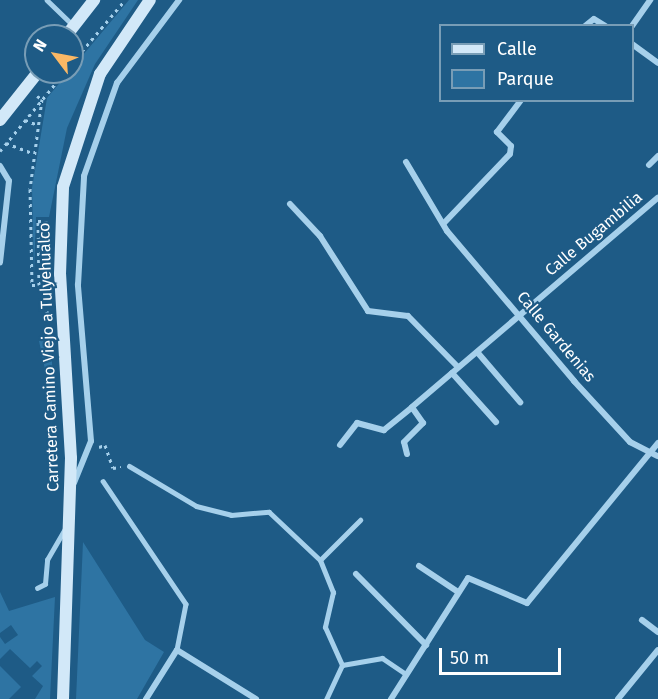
<!DOCTYPE html>
<html>
<head>
<meta charset="utf-8">
<style>
	body { margin:0 }
	#map { position:relative; width:658px; height:699px; overflow:hidden; background:#1e5b86; font-family:"Fira Sans",sans-serif }
	div>[style] { position:absolute }
	.green>* { inset:0; background:#2e74a3 }
	.path>* { height:3px; margin-top:-1.5px; transform-origin:0; background:repeating-linear-gradient(90deg,#a6d0eb 0 3px,transparent 0 7.5px) }
	.service>* { height:4.5px; margin:-2.25px; padding:0 2.25px; transform-origin:2.25px; border-radius:2.25px; background:#a6d0eb }
	.pedestrian>* { height:5px; margin:-2.5px; padding:0 2.5px; transform-origin:2.5px; border-radius:2.5px; background:#a6d0eb }
	.minor>* { height:6px; margin:-3px; padding:0 3px; transform-origin:3px; border-radius:3px; background:#a6d0eb }
	.secondary>* { height:12px; margin:-6px; padding:0 6px; transform-origin:6px; border-radius:6px; background:#d2e8f8 }
	span { translate:-50% -50%; white-space:nowrap; text-align:center; line-height:1.15; -webkit-text-stroke:4.5px #1e5b86; paint-order:stroke }
	.street-label { font-size:16px; color:#fff }
	.legend { position:absolute; left:439px; top:24px; width:195px; height:78px; box-sizing:border-box; background:#1e5b86; border:2px solid #789db6; margin:0; padding:8px 10px; list-style:none; font-size:18px; color:#fff }
	.legend li { display:flex; align-items:center; gap:12px; height:30px }
	.legend b { width:30px; border:2px solid #789db6 }
	.north { position:absolute; left:24px; top:24px; width:60px; height:60px; box-sizing:border-box; background:#1e5b86; border:2px solid #789db6; border-radius:50%; rotate:302deg; font-size:16px; font-weight:700; line-height:24px; text-align:center; color:#fff }
	.north::after { content:''; display:block; margin:auto; width:21px; height:27px; background:#fab865; clip-path:polygon(50% 0,100% 100%,50% 72%,0 100%) }
	.scale { position:absolute; left:439px; top:648px; width:122px; height:27px; box-sizing:border-box; border:3px solid #fff; border-top:0; padding-left:8px; font-size:18px; line-height:21px; white-space:nowrap; color:#fff; -webkit-text-stroke:4px #1e5b86; paint-order:stroke }
</style>
</head>
<body>
<div id="map">
	<div class="green">
		<div style="clip-path:polygon(129px 0,138px 0,95px 64px,67px 128px,49px 217px,36px 217px,34px 273px,32px 188px,47px 98px)"></div>
		<div style="clip-path:polygon(50px 327px,55px 416px,39px 341px,47px 339px,44px 328px)"></div>
		<div style="clip-path:polygon(83px 542px,145px 640px,164px 652px,137px 699px,76px 699px)"></div>
		<div style="clip-path:polygon(0 592px,9px 611px,55px 597px,50px 699px,35px 699px,43px 686px,32px 676px,42px 666px,37px 661px,30px 668px,10px 649px,0 659px,0 637px,5px 644px,18px 635px,11px 625px,0 633px)"></div>
		<div style="clip-path:polygon(0 666px,21px 687px,9px 699px,0 699px)"></div>
	</div>
	<div class="path">
		<div style="left:72px;top:63px;width:82px;rotate:-49.9deg"></div>
		<div style="left:37px;top:96px;width:6px;rotate:31deg"></div>
		<div style="left:42px;top:99px;width:91px;rotate:97.6deg"></div>
		<div style="left:30px;top:189px;width:96px;rotate:88.8deg"></div>
		<div style="left:32px;top:285px;width:7px"></div>
		<div style="left:39px;top:285px;width:64px;rotate:-90.9deg"></div>
		<div style="left:38px;top:221px;width:8px"></div>
		<div style="left:46px;top:221px;width:11px;rotate:90deg"></div>
		<div style="left:25px;top:120px;width:14px;rotate:21deg"></div>
		<div style="left:6px;top:143px;width:30px;rotate:21deg"></div>
		<div style="left:0;top:151px;width:102px;rotate:-50.6deg"></div>
		<div style="left:47px;top:311px;width:11px;rotate:80deg"></div>
		<div style="left:99px;top:447px;width:6px;rotate:-18deg"></div>
		<div style="left:105px;top:445px;width:24px;rotate:71deg"></div>
		<div style="left:113px;top:468px;width:8px;rotate:-7deg"></div>
	</div>
	<div class="service">
		<div style="left:47px;top:0;width:36px;rotate:44deg"></div>
		<div style="left:103px;top:481px;width:148px;rotate:56deg"></div>
		<div style="left:186px;top:604px;width:47px;rotate:101.1deg"></div>
		<div style="left:37px;top:588px;width:9px;rotate:-27deg"></div>
		<div style="left:45px;top:584px;width:24px;rotate:-85deg"></div>
		<div style="left:47px;top:560px;width:36px;rotate:-60deg"></div>
	</div>
	<div class="pedestrian">
		<div style="left:129px;top:466px;width:78px;rotate:30.8deg"></div>
		<div style="left:196px;top:506px;width:36px;rotate:14deg"></div>
		<div style="left:231px;top:515px;width:38px;rotate:-5deg"></div>
		<div style="left:269px;top:512px;width:70px;rotate:43.3deg"></div>
		<div style="left:320px;top:560px;width:35px;rotate:68deg"></div>
		<div style="left:333px;top:592px;width:36px;rotate:103deg"></div>
		<div style="left:325px;top:627px;width:42px;rotate:65.9deg"></div>
		<div style="left:342px;top:665px;width:38px;rotate:115deg"></div>
		<div style="left:320px;top:560px;width:57px;rotate:-45deg"></div>
		<div style="left:342px;top:665px;width:41px;rotate:-9.9deg"></div>
		<div style="left:382px;top:658px;width:29px;rotate:34deg"></div>
	</div>
	<div class="minor">
		<div style="left:585px;top:26px;width:11px;rotate:-38deg"></div>
		<div style="left:594px;top:19px;width:13px;rotate:32deg"></div>
		<div style="left:632px;top:26px;width:32px;rotate:-55deg"></div>
		<div style="left:632px;top:44px;width:32px;rotate:36deg"></div>
		<div style="left:406px;top:162px;width:80px;rotate:59.3deg"></div>
		<div style="left:447px;top:231px;width:197px;rotate:49.7deg"></div>
		<div style="left:574px;top:381px;width:83px;rotate:47.4deg"></div>
		<div style="left:630px;top:442px;width:31px;rotate:27deg"></div>
		<div style="left:649px;top:165px;width:13px;rotate:-45deg"></div>
		<div style="left:0;top:166px;width:17px;rotate:59deg"></div>
		<div style="left:9px;top:181px;width:82px;rotate:96.3deg"></div>
		<div style="left:290px;top:204px;width:44px;rotate:46.8deg"></div>
		<div style="left:320px;top:236px;width:89px;rotate:57.4deg"></div>
		<div style="left:368px;top:311px;width:40px;rotate:7.1deg"></div>
		<div style="left:408px;top:316px;width:71px;rotate:45.6deg"></div>
		<div style="left:444px;top:223px;width:95px;rotate:-46.3deg"></div>
		<div style="left:510px;top:154px;width:8px;rotate:-83deg"></div>
		<div style="left:511px;top:146px;width:20px;rotate:-135deg"></div>
		<div style="left:497px;top:132px;width:40px;rotate:-53deg"></div>
		<div style="left:478px;top:353px;width:65px;rotate:49.4deg"></div>
		<div style="left:452px;top:373px;width:66px;rotate:48.1deg"></div>
		<div style="left:340px;top:445px;width:28px;rotate:-52deg"></div>
		<div style="left:357px;top:423px;width:28px;rotate:15deg"></div>
		<div style="left:384px;top:430px;width:36px;rotate:-39deg"></div>
		<div style="left:407px;top:454px;width:12px;rotate:-104deg"></div>
		<div style="left:404px;top:442px;width:27px;rotate:-45deg"></div>
		<div style="left:423px;top:423px;width:19px;rotate:-125deg"></div>
		<div style="left:412px;top:407px;width:323px;rotate:-40.4deg"></div>
		<div style="left:74px;top:483px;width:45px;rotate:-68deg"></div>
		<div style="left:91px;top:441px;width:157px;rotate:-94.8deg"></div>
		<div style="left:78px;top:285px;width:109px;rotate:-86.8deg"></div>
		<div style="left:84px;top:176px;width:99px;rotate:-70.5deg"></div>
		<div style="left:117px;top:83px;width:104px;rotate:-53.2deg"></div>
		<div style="left:419px;top:566px;width:47px;rotate:33.7deg"></div>
		<div style="left:356px;top:574px;width:100px;rotate:45.4deg"></div>
		<div style="left:642px;top:620px;width:20px;rotate:37deg"></div>
		<div style="left:146px;top:699px;width:58px;rotate:-57.7deg"></div>
		<div style="left:177px;top:650px;width:93px;rotate:31.8deg"></div>
		<div style="left:391px;top:699px;width:143px;rotate:-57.5deg"></div>
		<div style="left:468px;top:578px;width:64px;rotate:23deg"></div>
		<div style="left:527px;top:603px;width:207px;rotate:-50.7deg"></div>
		<div style="left:618px;top:699px;width:63px;rotate:-50.8deg"></div>
	</div>
	<div class="secondary">
		<div style="left:66px;top:36px;width:46px;rotate:-52.1deg"></div>
		<div style="left:0;top:120px;width:61px;rotate:-51.6deg"></div>
		<div style="left:63px;top:699px;width:241px;rotate:-88.1deg"></div>
		<div style="left:71px;top:458px;width:184px;rotate:-93.4deg"></div>
		<div style="left:60px;top:274px;width:87px;rotate:-88deg"></div>
		<div style="left:63px;top:187px;width:119px;rotate:-71.9deg"></div>
		<div style="left:100px;top:74px;width:89px;rotate:-56deg"></div>
	</div>
	<div class="street-label">
		<span style="left:594px;top:234px;rotate:-40deg">Calle Bugambilia</span>
		<span style="left:556px;top:337px;rotate:50deg">Calle Gardenias</span>
		<span style="left:49px;top:357px;rotate:-92deg">Carretera Camino Viejo a Tulyehualco</span>
	</div>
	<ul class="legend">
	<li><b style="height:8px;background:#d2e8f8"></b>Calle</li>
	<li><b style="height:16px;background:#2e74a3"></b>Parque</li>
	</ul>
	<div class="north">N</div>
	<div class="scale">50 m</div>
</div>
</body>
</html>
